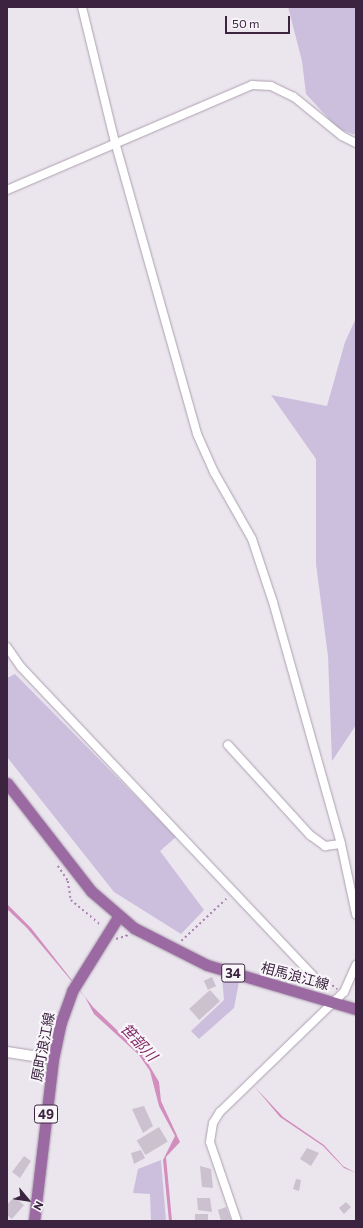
<!DOCTYPE html>
<html>
<head>
<meta charset="utf-8">
<style>
	body { margin:0 }
	#map { position:relative; width:363px; height:1228px; overflow:hidden; background:#ebe5ee; font-family:Commissioner,"Noto Sans JP",sans-serif }
	div>[style] { position:absolute }
	.green>* { inset:0; background:#ccbfde }
	.water>* { inset:0; background:#d28fbe }
	.building>* { inset:0; background:#cbc1cf; transform-origin:0 0 }
	.path>* { height:1.5px; margin-top:-0.75px; transform-origin:0; background:repeating-linear-gradient(90deg,#aa86b1 0 2px,transparent 0 5px) }
	.roads { filter:drop-shadow(0 0 1px #aca0af) drop-shadow(0 0 1px #aca0af) }
	.minor>* { height:8px; margin:-4px; padding:0 4px; transform-origin:4px; border-radius:4px; background:#fff }
	.tertiary>* { height:10px; margin:-5px; padding:0 5px; transform-origin:5px; border-radius:5px; background:#fff }
	.primary>* { height:11px; margin:-5.5px; padding:0 5.5px; transform-origin:5.5px; border-radius:5.5px; background:#9c6aa3 }
	span { translate:-50% -50%; white-space:nowrap; text-align:center; line-height:1.15; -webkit-text-stroke:4px #f9f6fa; paint-order:stroke }
	.shield-label span { padding:1px 3px; background:#f9f6fa; border:1px solid; border-radius:3px; -webkit-text-stroke-width:0 }
	.shield-label { font-size:13px; color:#3c2440; font-weight:700 }
	.street-label { font-size:14px; color:#3c2440 }
	.water-label { font-size:15px; color:#7c1e5f; font-style:italic }
	.frame { position:absolute; inset:0; border:8px solid #3c2440; pointer-events:none }
	.north { position:absolute; left:8px; top:1180px; width:40px; height:40px; -webkit-text-stroke:3px #f9f6fa; paint-order:stroke; rotate:119deg; font-size:11px; font-weight:700; line-height:16px; text-align:center; color:#3c2440 }
	.north::after { content:''; display:block; margin:auto; width:14px; height:18px; background:#3c2440; clip-path:polygon(50% 0,100% 100%,50% 72%,0 100%) }
	.scale { position:absolute; left:225px; top:16px; width:65px; height:18px; box-sizing:border-box; border:2px solid #3c2440; border-top:0; padding-left:5px; font-size:12px; line-height:14px; white-space:nowrap; color:#3c2440; -webkit-text-stroke:3px #f9f6fa; paint-order:stroke }
</style>
</head>
<body>
<div id="map">
	<div class="green">
		<div style="clip-path:polygon(288px 7px,356px 7px,356px 135px,338px 129px,306px 94px,302px 61px)"></div>
		<div style="clip-path:polygon(356px 318px,356px 725px,332px 761px,328px 656px,316px 564px,316px 459px,271px 395px,327px 406px,345px 342px)"></div>
		<div style="clip-path:polygon(15px 674px,176px 837px,160px 851px,204px 910px,181px 934px,114px 892px,7px 757px,7px 678px)"></div>
		<div style="clip-path:polygon(222px 978px,239px 982px,234px 1008px,199px 1039px,191px 1031px,224px 1000px)"></div>
		<div style="clip-path:polygon(161px 1160px,166px 1221px,151px 1221px,150px 1194px,133px 1193px,138px 1169px)"></div>
	</div>
	<div class="water">
		<div style="clip-path:polygon(7px 904px,31px 928px,93px 1007px,143px 1055px,159px 1082px,161px 1101px,180px 1142px,166px 1157px,172px 1221px,169px 1221px,163px 1160px,175px 1136px,159px 1106px,150px 1071px,139px 1055px,94px 1014px,85px 997px,27px 928px,7px 909px)"></div>
		<div style="clip-path:polygon(254px 1086px,283px 1117px,324px 1145px,343px 1166px,356px 1173px,344px 1168px,323px 1146px,280px 1117px)"></div>
	</div>
	<div class="building">
		<div style="left:212px;top:977px;width:10px;height:9px;rotate:66deg"></div>
		<div style="left:210px;top:990px;width:15px;height:28px;rotate:48deg"></div>
		<div style="clip-path:polygon(144px 1106px,153px 1126px,143px 1133px,132px 1109px)"></div>
		<div style="left:159px;top:1127px;width:17px;height:26px;rotate:59deg"></div>
		<div style="clip-path:polygon(307px 1148px,319px 1153px,311px 1166px,300px 1159px)"></div>
		<div style="clip-path:polygon(141px 1150px,145px 1158px,134px 1164px,131px 1153px)"></div>
		<div style="clip-path:polygon(24px 1156px,31px 1161px,20px 1178px,12px 1172px)"></div>
		<div style="clip-path:polygon(200px 1166px,211px 1169px,213px 1188px,202px 1187px)"></div>
		<div style="clip-path:polygon(296px 1179px,301px 1180px,299px 1191px,293px 1189px)"></div>
		<div style="clip-path:polygon(14px 1197px,24px 1205px,12px 1219px,7px 1215px,7px 1205px)"></div>
		<div style="clip-path:polygon(197px 1198px,210px 1198px,212px 1212px,198px 1210px)"></div>
		<div style="clip-path:polygon(346px 1202px,351px 1207px,344px 1214px,339px 1208px)"></div>
		<div style="clip-path:polygon(226px 1207px,231px 1220px,221px 1221px,218px 1210px)"></div>
		<div style="left:195px;top:1214px;width:13px;height:7px"></div>
	</div>
	<div class="path">
		<div style="left:58px;top:866px;width:18px;rotate:56deg"></div>
		<div style="left:68px;top:881px;width:19px;rotate:81deg"></div>
		<div style="left:71px;top:900px;width:39px;rotate:40deg"></div>
		<div style="left:116px;top:939px;width:13px;rotate:-18deg"></div>
		<div style="left:181px;top:941px;width:64px;rotate:-43.1deg"></div>
		<div style="left:321px;top:976px;width:21px;rotate:39deg"></div>
	</div>
	<div class="roads">
		<div class="minor">
			<div style="left:82px;top:7px;width:139px;rotate:76.3deg"></div>
			<div style="left:115px;top:142px;width:303px;rotate:74.3deg"></div>
			<div style="left:197px;top:434px;width:42px;rotate:65.9deg"></div>
			<div style="left:214px;top:472px;width:77px;rotate:60.4deg"></div>
			<div style="left:252px;top:539px;width:66px;rotate:71.6deg"></div>
			<div style="left:273px;top:602px;width:251px;rotate:74.3deg"></div>
			<div style="left:341px;top:844px;width:72px;rotate:77.9deg"></div>
			<div style="left:7px;top:190px;width:267px;rotate:-23.2deg"></div>
			<div style="left:252px;top:85px;width:19px;rotate:3deg"></div>
			<div style="left:271px;top:86px;width:25px;rotate:26deg"></div>
			<div style="left:294px;top:97px;width:62px;rotate:39.1deg"></div>
			<div style="left:342px;top:136px;width:16px;rotate:27deg"></div>
			<div style="left:7px;top:647px;width:24px;rotate:55deg"></div>
			<div style="left:21px;top:667px;width:425px;rotate:46.6deg"></div>
			<div style="left:228px;top:745px;width:122px;rotate:47.7deg"></div>
			<div style="left:310px;top:835px;width:19px;rotate:36deg"></div>
			<div style="left:325px;top:846px;width:16px;rotate:-7deg"></div>
			<div style="left:237px;top:1221px;width:83px;rotate:-108.9deg"></div>
			<div style="left:210px;top:1142px;width:19px;rotate:-81deg"></div>
			<div style="left:213px;top:1123px;width:13px;rotate:-58deg"></div>
			<div style="left:220px;top:1112px;width:173px;rotate:-44.1deg"></div>
			<div style="left:344px;top:992px;width:30px;rotate:-66deg"></div>
		</div>
		<div class="tertiary">
			<div style="left:7px;top:1052px;width:47px;rotate:8.7deg"></div>
		</div>
		<div class="primary">
			<div style="left:7px;top:783px;width:137px;rotate:52.1deg"></div>
			<div style="left:91px;top:891px;width:57px;rotate:40.7deg"></div>
			<div style="left:134px;top:928px;width:82px;rotate:26.9deg"></div>
			<div style="left:207px;top:965px;width:155px;rotate:16.5deg"></div>
			<div style="left:34px;top:1221px;width:163px;rotate:-83.3deg"></div>
			<div style="left:53px;top:1059px;width:38px;rotate:-78deg"></div>
			<div style="left:61px;top:1022px;width:33px;rotate:-70deg"></div>
			<div style="left:72px;top:991px;width:87px;rotate:-58.1deg"></div>
		</div>
	</div>
	<div class="shield-label">
		<span style="left:233px;top:973px">34</span>
		<span style="left:46px;top:1114px">49</span>
	</div>
	<div class="street-label">
		<span style="left:295px;top:976px;rotate:15deg">相馬浪江線</span>
		<span style="left:43px;top:1047px;rotate:-79deg">原町浪江線</span>
	</div>
	<div class="water-label">
		<span style="left:139px;top:1042px;rotate:47deg">笹部川</span>
	</div>
	<div class="frame"></div>
	<div class="north">N</div>
	<div class="scale">50 m</div>
</div>
</body>
</html>
